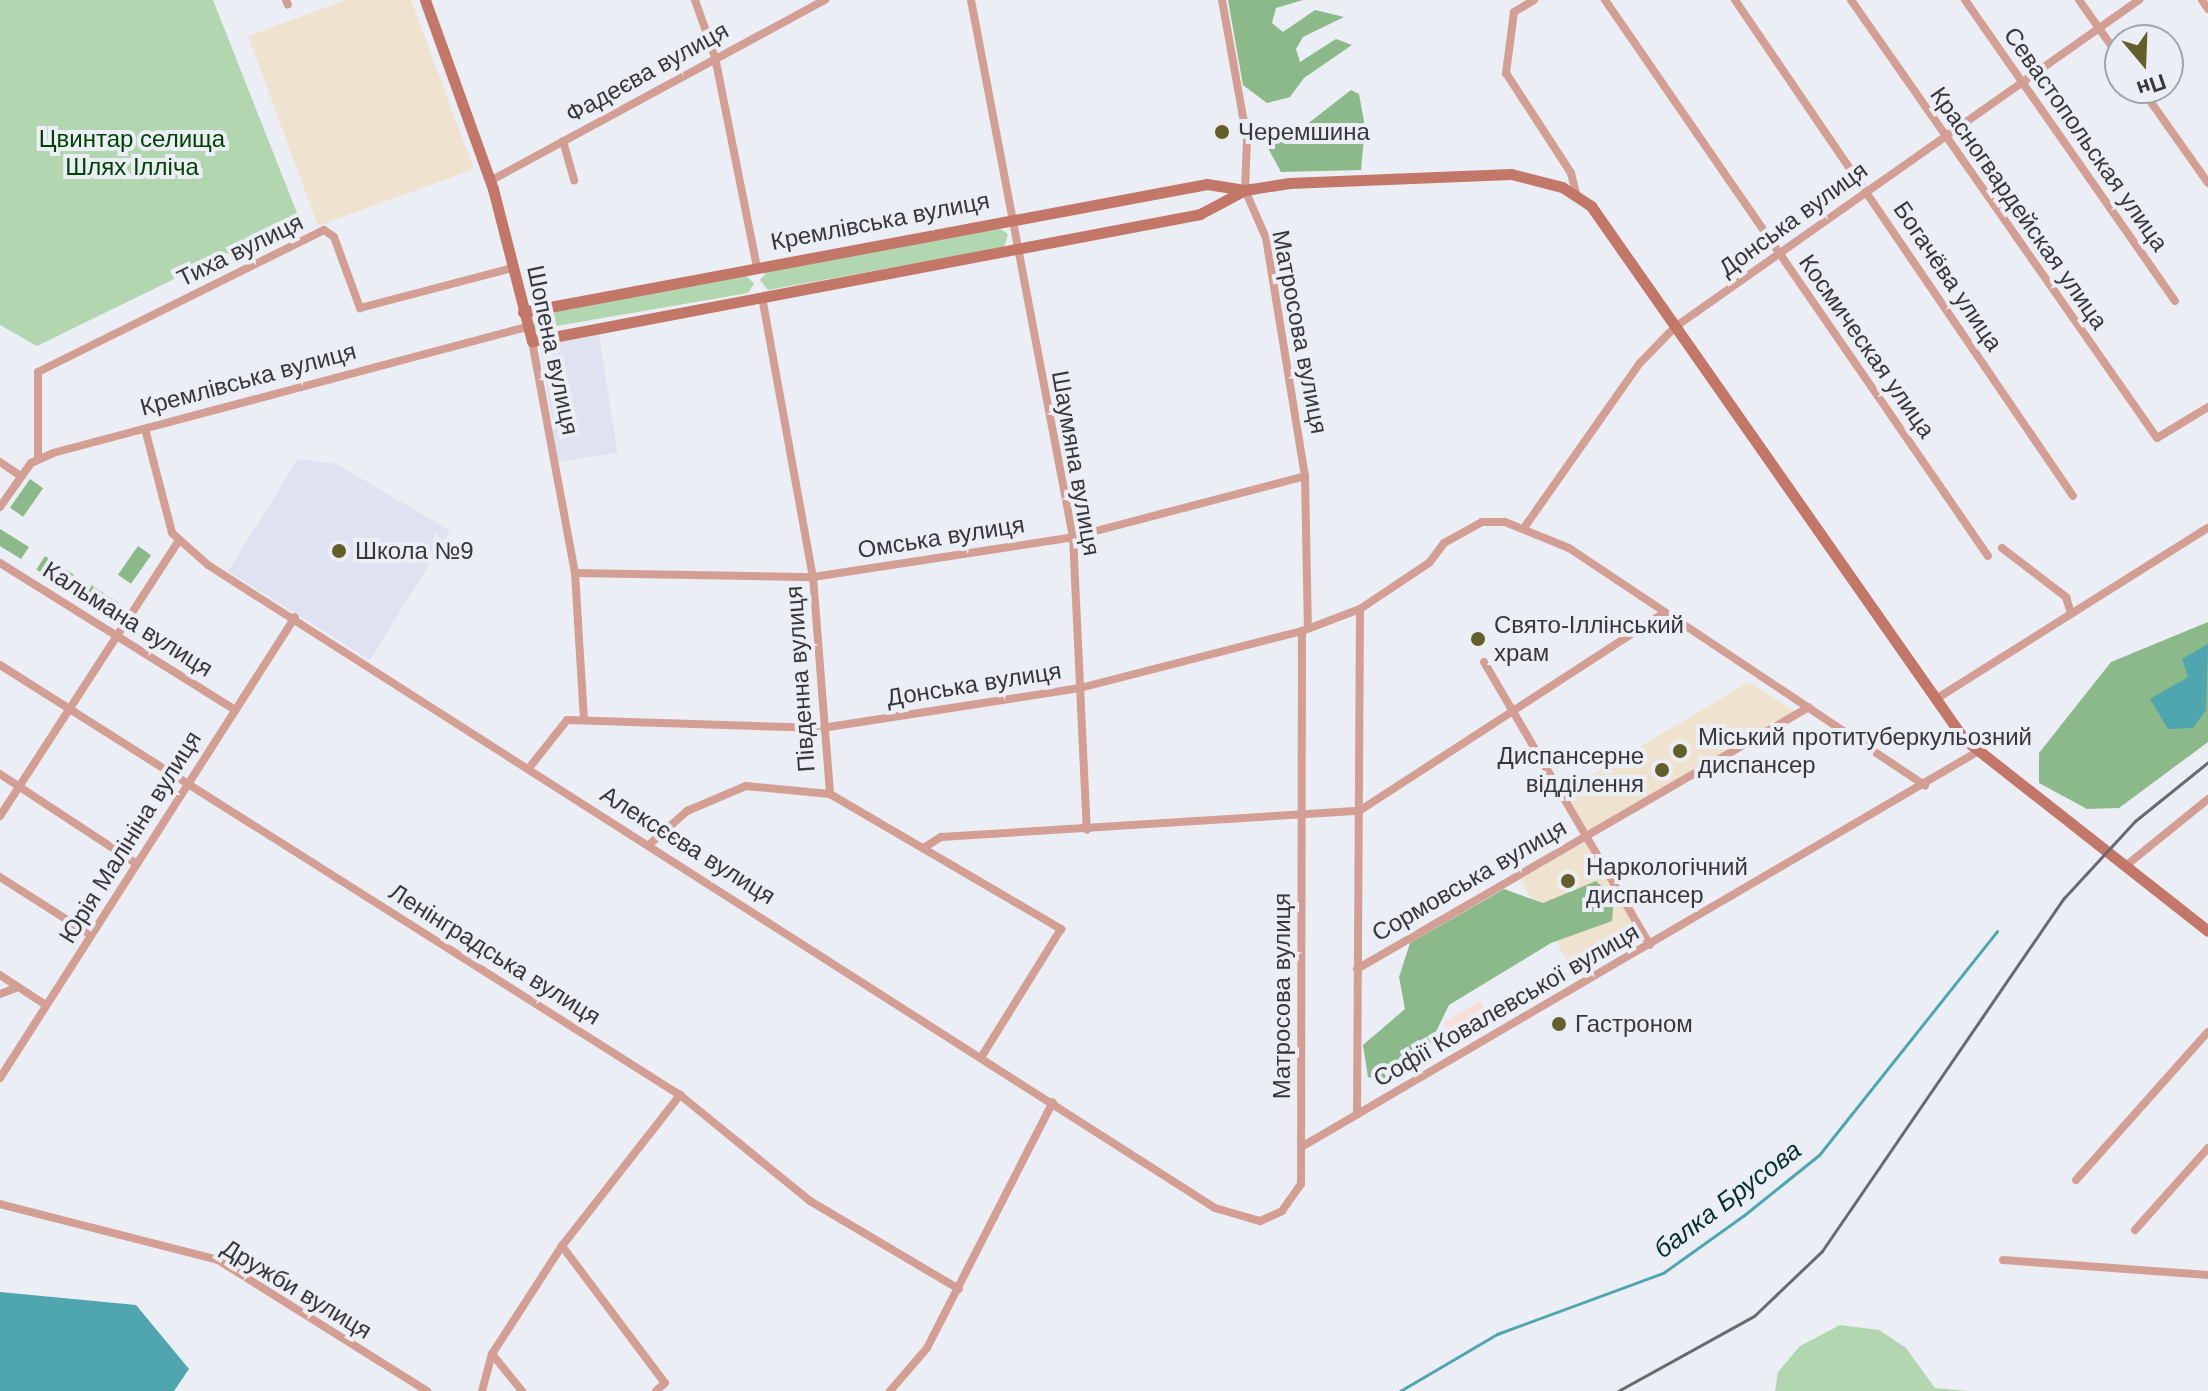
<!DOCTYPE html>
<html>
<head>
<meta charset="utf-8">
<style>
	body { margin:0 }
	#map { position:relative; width:2208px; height:1391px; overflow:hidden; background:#eceef6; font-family:Arial,sans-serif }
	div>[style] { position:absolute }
	.built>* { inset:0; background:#dfe2f1; transform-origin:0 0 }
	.industrial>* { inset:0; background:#f8ded8; transform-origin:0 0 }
	.medical>* { inset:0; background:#efe3cf; transform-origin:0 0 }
	.green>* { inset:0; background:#b2d7b0 }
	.forest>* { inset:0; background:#8bb989; transform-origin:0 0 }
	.water>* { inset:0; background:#50a6ae }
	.stream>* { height:3px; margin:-1.5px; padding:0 1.5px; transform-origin:1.5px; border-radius:1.5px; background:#50a6ae }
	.street>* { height:8px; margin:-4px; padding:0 4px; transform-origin:4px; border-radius:4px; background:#d39f95 }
	.secondary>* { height:11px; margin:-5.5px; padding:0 5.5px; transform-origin:5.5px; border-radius:5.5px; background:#c27769 }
	.rail>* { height:3px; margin:-1.5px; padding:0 1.5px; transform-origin:1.5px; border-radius:1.5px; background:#696a6e }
	.dots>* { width:22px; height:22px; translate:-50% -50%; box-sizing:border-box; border:4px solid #eceef6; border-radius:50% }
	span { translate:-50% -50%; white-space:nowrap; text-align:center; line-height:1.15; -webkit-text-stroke:8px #eceef6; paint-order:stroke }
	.street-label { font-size:24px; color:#38383b }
	.poi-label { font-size:24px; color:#38383b }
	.left { translate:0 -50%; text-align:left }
	.right { translate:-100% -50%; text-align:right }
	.park-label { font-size:24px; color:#004403 }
	.water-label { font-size:26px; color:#063135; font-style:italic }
	.north { position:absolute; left:2104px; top:24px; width:80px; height:80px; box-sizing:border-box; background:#eceef6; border:2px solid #a4a5ab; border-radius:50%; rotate:161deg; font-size:22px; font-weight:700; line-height:32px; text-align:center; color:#38383b }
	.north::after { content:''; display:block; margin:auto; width:28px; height:36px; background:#645e2a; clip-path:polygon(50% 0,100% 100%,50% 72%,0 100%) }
</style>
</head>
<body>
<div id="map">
	<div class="built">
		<div style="left:599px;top:335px;width:119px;height:60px;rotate:81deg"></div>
		<div style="clip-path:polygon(298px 459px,337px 464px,450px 531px,370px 660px,228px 571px)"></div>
	</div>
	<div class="industrial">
		<div style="left:1480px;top:1001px;width:27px;height:43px;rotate:59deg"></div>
	</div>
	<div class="medical">
		<div style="clip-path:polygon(346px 0,411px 0,474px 169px,318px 226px,248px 36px)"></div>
		<div style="clip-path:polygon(1749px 682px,1796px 712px,1588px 831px,1565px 791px)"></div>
		<div style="left:1587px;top:841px;width:113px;height:77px;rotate:60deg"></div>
	</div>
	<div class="green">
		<div style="clip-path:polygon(0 0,213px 0,299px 218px,37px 346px,0 325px)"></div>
		<div style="clip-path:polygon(999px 228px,1008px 234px,1004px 247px,768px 290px,760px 280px,767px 272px)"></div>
		<div style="clip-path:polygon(746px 275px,754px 284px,748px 293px,533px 330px,536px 316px)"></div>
		<div style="clip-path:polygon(1840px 1325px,1879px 1330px,1906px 1348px,1935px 1388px,1969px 1391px,1775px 1391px,1778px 1372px,1800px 1346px)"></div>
	</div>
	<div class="forest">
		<div style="clip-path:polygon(1228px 0,1303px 0,1276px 8px,1272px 23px,1283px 32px,1315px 10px,1344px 17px,1303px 37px,1296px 49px,1300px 62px,1336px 39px,1352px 45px,1304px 78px,1290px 97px,1267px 103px,1243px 85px)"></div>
		<div style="clip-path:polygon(1351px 90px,1359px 94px,1365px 127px,1361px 170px,1281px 172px,1268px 148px,1271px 127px,1306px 125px)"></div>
		<div style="left:30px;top:479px;width:16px;height:35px;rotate:35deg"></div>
		<div style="clip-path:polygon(0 529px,29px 547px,21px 559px,0 546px)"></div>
		<div style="left:138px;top:546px;width:16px;height:35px;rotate:35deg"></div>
		<div style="left:45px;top:556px;width:35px;height:16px;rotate:33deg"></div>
		<div style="left:91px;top:585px;width:33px;height:16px;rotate:33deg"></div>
		<div style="clip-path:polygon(2208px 622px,2208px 742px,2119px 808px,2087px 809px,2039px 783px,2039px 753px,2111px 662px)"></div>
		<div style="clip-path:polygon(1596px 881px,1614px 897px,1612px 921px,1551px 943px,1449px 1005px,1417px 1071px,1384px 1081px,1368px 1077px,1363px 1045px,1405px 1009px,1399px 977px,1410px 943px,1504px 889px,1543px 903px)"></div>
	</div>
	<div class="water">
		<div style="clip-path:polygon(2208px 644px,2206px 710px,2193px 728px,2168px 729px,2150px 699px,2188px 677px,2182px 659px)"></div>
		<div style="clip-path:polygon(0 1292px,136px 1305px,189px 1369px,174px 1391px,0 1391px)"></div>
	</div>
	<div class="stream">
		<div style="left:1400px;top:1391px;width:113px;rotate:-30.4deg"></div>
		<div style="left:1497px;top:1334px;width:177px;rotate:-20.2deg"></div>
		<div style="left:1663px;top:1273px;width:98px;rotate:-35.5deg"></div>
		<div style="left:1743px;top:1216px;width:97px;rotate:-38.8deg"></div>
		<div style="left:1819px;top:1155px;width:286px;rotate:-51.5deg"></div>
	</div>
	<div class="street">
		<div style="left:286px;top:0;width:5px;rotate:68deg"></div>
		<div style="left:695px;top:0;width:60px;rotate:70.7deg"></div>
		<div style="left:715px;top:57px;width:214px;rotate:78.7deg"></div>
		<div style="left:971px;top:0;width:547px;rotate:79.25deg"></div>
		<div style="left:1073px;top:537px;width:293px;rotate:87.3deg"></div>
		<div style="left:1222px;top:0;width:141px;rotate:79.8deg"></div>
		<div style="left:1247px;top:139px;width:51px;rotate:92.2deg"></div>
		<div style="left:1245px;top:190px;width:52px;rotate:66.4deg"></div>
		<div style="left:1266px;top:238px;width:241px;rotate:80.7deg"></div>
		<div style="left:1305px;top:476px;width:152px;rotate:88.9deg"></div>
		<div style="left:1534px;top:0;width:23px;rotate:149deg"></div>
		<div style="left:1514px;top:12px;width:62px;rotate:97.5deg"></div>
		<div style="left:1506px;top:73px;width:119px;rotate:57deg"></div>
		<div style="left:1571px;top:173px;width:25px;rotate:76deg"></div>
		<div style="left:1605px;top:0;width:675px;rotate:55.44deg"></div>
		<div style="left:1735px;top:0;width:600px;rotate:55.73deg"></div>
		<div style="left:1851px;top:0;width:534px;rotate:55.06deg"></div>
		<div style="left:2157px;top:438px;width:60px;rotate:-31.3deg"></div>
		<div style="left:1965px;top:0;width:367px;rotate:55.1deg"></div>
		<div style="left:2079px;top:0;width:71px;rotate:54.7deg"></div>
		<div style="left:2202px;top:0;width:11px;rotate:56deg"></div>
		<div style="left:2141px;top:88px;width:116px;rotate:54.8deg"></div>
		<div style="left:563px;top:141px;width:41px;rotate:74.2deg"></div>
		<div style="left:490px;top:181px;width:381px;rotate:-28.4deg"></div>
		<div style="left:762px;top:297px;width:285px;rotate:79.7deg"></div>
		<div style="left:813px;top:577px;width:218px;rotate:85.5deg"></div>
		<div style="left:532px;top:341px;width:236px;rotate:79.5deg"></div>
		<div style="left:575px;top:573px;width:147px;rotate:86.5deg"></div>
		<div style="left:145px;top:429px;width:107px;rotate:75.4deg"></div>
		<div style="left:172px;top:533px;width:48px;rotate:41.6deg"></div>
		<div style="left:208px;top:565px;width:1195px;rotate:32.56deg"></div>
		<div style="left:1215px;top:1208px;width:47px;rotate:16.1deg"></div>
		<div style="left:1260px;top:1221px;width:24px;rotate:-24deg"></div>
		<div style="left:1282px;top:1211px;width:33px;rotate:-55deg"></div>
		<div style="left:1301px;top:1184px;width:553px;rotate:-89.9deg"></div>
		<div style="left:38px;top:458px;width:86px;rotate:-90deg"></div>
		<div style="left:38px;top:372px;width:319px;rotate:-26.4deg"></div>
		<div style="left:324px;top:230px;width:12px;rotate:35deg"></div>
		<div style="left:334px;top:237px;width:76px;rotate:69.9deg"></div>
		<div style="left:360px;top:308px;width:158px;rotate:-14.7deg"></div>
		<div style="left:0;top:462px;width:25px;rotate:34deg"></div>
		<div style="left:0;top:507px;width:54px;rotate:-54.8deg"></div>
		<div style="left:31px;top:463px;width:24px;rotate:-24deg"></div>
		<div style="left:53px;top:453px;width:487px;rotate:-14.9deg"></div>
		<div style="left:1526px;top:525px;width:198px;rotate:-54.9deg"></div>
		<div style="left:1640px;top:363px;width:50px;rotate:-45.8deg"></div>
		<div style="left:1675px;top:327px;width:568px;rotate:-35.17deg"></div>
		<div style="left:2002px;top:548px;width:81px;rotate:37.4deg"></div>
		<div style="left:2066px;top:597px;width:17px;rotate:73deg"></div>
		<div style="left:0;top:563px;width:276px;rotate:32deg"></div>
		<div style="left:575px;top:573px;width:238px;rotate:1deg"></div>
		<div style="left:813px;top:577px;width:263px;rotate:-8.7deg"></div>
		<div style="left:1073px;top:537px;width:240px;rotate:-14.7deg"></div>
		<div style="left:1484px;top:662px;width:328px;rotate:59.6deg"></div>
		<div style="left:0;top:665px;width:805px;rotate:32.31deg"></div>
		<div style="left:680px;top:1095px;width:168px;rotate:39.2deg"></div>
		<div style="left:810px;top:1201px;width:173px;rotate:30.6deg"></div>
		<div style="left:1936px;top:699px;width:321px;rotate:-32.2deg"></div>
		<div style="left:529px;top:768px;width:61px;rotate:-51.6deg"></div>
		<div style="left:567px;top:720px;width:255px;rotate:1.8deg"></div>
		<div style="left:822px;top:728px;width:261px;rotate:-8.8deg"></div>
		<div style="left:1080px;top:688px;width:229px;rotate:-14.4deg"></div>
		<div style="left:1302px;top:631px;width:62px;rotate:-20.8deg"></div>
		<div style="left:1360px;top:609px;width:83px;rotate:-33.7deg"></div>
		<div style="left:1429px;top:563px;width:25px;rotate:-53deg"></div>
		<div style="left:1444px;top:543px;width:43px;rotate:-28.9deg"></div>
		<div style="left:1482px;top:522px;width:23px"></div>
		<div style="left:1505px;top:522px;width:69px;rotate:22.1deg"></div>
		<div style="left:1569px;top:548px;width:428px;rotate:33.7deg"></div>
		<div style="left:0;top:774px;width:164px;rotate:33.3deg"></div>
		<div style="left:0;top:816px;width:327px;rotate:-57deg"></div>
		<div style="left:650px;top:844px;width:50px;rotate:-41.7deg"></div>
		<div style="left:687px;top:811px;width:64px;rotate:-23deg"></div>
		<div style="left:746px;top:786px;width:84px;rotate:5.4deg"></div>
		<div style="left:830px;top:794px;width:268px;rotate:30.3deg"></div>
		<div style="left:1061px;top:929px;width:150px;rotate:121.9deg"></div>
		<div style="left:925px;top:847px;width:19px;rotate:-32deg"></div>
		<div style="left:941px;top:837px;width:419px;rotate:-3.6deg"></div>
		<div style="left:1359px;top:811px;width:360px;rotate:-33deg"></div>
		<div style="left:2128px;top:864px;width:103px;rotate:-39.1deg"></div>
		<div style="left:0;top:877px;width:108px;rotate:32.5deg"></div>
		<div style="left:1357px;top:969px;width:522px;rotate:-30.1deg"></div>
		<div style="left:0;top:975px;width:55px;rotate:33.1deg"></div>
		<div style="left:0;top:994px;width:19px;rotate:-21deg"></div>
		<div style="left:0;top:1078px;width:547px;rotate:-57.38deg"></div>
		<div style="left:1357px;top:1114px;width:505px;rotate:-89.66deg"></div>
		<div style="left:1303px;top:1146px;width:781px;rotate:-30.31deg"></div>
		<div style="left:2076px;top:1180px;width:198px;rotate:-48.3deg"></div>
		<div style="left:0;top:1204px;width:225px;rotate:14.4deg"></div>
		<div style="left:218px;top:1260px;width:247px;rotate:32.1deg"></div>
		<div style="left:2135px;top:1230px;width:110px;rotate:-48.3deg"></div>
		<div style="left:562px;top:1246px;width:171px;rotate:53.1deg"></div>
		<div style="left:665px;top:1383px;width:12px;rotate:138deg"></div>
		<div style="left:2003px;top:1260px;width:206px;rotate:4.2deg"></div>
		<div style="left:492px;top:1354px;width:48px;rotate:51deg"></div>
		<div style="left:482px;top:1391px;width:38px;rotate:-75deg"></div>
		<div style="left:492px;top:1354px;width:129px;rotate:-57.1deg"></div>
		<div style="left:562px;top:1246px;width:192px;rotate:-52deg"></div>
		<div style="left:890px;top:1391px;width:57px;rotate:-49.3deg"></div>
		<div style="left:927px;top:1348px;width:276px;rotate:-62.9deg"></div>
	</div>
	<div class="secondary">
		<div style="left:425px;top:0;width:201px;rotate:70.2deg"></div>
		<div style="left:493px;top:189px;width:157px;rotate:75.6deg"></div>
		<div style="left:532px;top:341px;width:680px;rotate:-10.76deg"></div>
		<div style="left:1200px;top:214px;width:51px;rotate:-28.1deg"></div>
		<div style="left:1245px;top:190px;width:45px;rotate:-9deg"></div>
		<div style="left:1289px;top:183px;width:222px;rotate:-2.3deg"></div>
		<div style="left:1511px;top:174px;width:53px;rotate:14.3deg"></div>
		<div style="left:1562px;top:187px;width:35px;rotate:33deg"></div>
		<div style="left:1591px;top:206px;width:651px;rotate:55.02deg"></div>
		<div style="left:1964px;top:739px;width:310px;rotate:38.2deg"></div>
		<div style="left:523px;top:312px;width:696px;rotate:-10.6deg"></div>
		<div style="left:1207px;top:184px;width:38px;rotate:9deg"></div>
	</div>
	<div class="rail">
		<div style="left:1618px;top:1391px;width:155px;rotate:-28.9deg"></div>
		<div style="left:1754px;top:1316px;width:94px;rotate:-43.7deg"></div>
		<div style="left:1822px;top:1251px;width:428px;rotate:-55.6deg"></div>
		<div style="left:2064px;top:898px;width:105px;rotate:-47.3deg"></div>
		<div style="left:2135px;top:821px;width:94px;rotate:-38.9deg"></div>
	</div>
	<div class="dots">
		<div style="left:1222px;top:132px;background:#645e2a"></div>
		<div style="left:339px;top:551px;background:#645e2a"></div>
		<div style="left:1478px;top:639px;background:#645e2a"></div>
		<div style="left:1680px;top:751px;background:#645e2a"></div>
		<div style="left:1662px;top:770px;background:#645e2a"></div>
		<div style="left:1568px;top:881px;background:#645e2a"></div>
		<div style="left:1559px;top:1024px;background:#645e2a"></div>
	</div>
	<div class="street-label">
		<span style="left:647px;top:72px;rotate:-29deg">Фадеєва вулиця</span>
		<span style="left:2086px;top:139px;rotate:55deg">Севастопольская улица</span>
		<span style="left:2019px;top:208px;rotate:55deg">Красногвардейская улица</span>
		<span style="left:1793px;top:219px;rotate:-36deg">Донська вулиця</span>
		<span style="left:880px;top:221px;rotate:-11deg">Кремлівська вулиця</span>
		<span style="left:240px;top:250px;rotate:-26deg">Тиха вулиця</span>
		<span style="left:1948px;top:276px;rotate:56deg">Богачёва улица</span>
		<span style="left:1300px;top:332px;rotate:79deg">Матросова вулиця</span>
		<span style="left:1867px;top:346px;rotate:55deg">Космическая улица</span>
		<span style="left:553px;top:350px;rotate:78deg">Шопена вулиця</span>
		<span style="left:248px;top:379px;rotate:-15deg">Кремлівська вулиця</span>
		<span style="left:1076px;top:463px;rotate:80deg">Шаумяна вулиця</span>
		<span style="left:941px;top:537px;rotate:-9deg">Омська вулиця</span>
		<span style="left:128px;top:619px;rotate:32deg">Кальмана вулиця</span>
		<span style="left:800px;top:679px;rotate:-94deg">Південна вулиця</span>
		<span style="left:974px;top:684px;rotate:-9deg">Донська вулиця</span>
		<span style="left:130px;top:837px;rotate:-58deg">Юрія Малініна вулиця</span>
		<span style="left:688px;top:845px;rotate:32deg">Алексєєва вулиця</span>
		<span style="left:1469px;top:880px;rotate:-30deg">Сормовська вулиця</span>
		<span style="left:495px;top:954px;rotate:32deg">Ленінградська вулиця</span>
		<span style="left:1282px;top:996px;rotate:-90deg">Матросова вулиця</span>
		<span style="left:1506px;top:1005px;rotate:-30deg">Софії Ковалевської вулиця</span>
		<span style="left:297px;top:1289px;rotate:31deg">Дружби вулиця</span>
	</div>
	<div class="poi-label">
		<span class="left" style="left:1238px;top:132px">Черемшина</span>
		<span class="left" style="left:355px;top:551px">Школа №9</span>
		<span class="left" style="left:1494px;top:639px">Свято-Іллінський<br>храм</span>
		<span class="left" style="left:1698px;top:751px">Міський протитуберкульозний<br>диспансер</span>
		<span class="right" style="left:1644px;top:770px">Диспансерне<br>відділення</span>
		<span class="left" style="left:1586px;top:881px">Наркологічний<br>диспансер</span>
		<span class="left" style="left:1575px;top:1024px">Гастроном</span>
	</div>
	<div class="park-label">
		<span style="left:132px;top:153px">Цвинтар селища<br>Шлях Ілліча</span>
	</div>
	<div class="water-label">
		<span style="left:1728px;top:1200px;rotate:-37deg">балка Брусова</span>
	</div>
	<div class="north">Пн</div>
</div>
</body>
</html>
